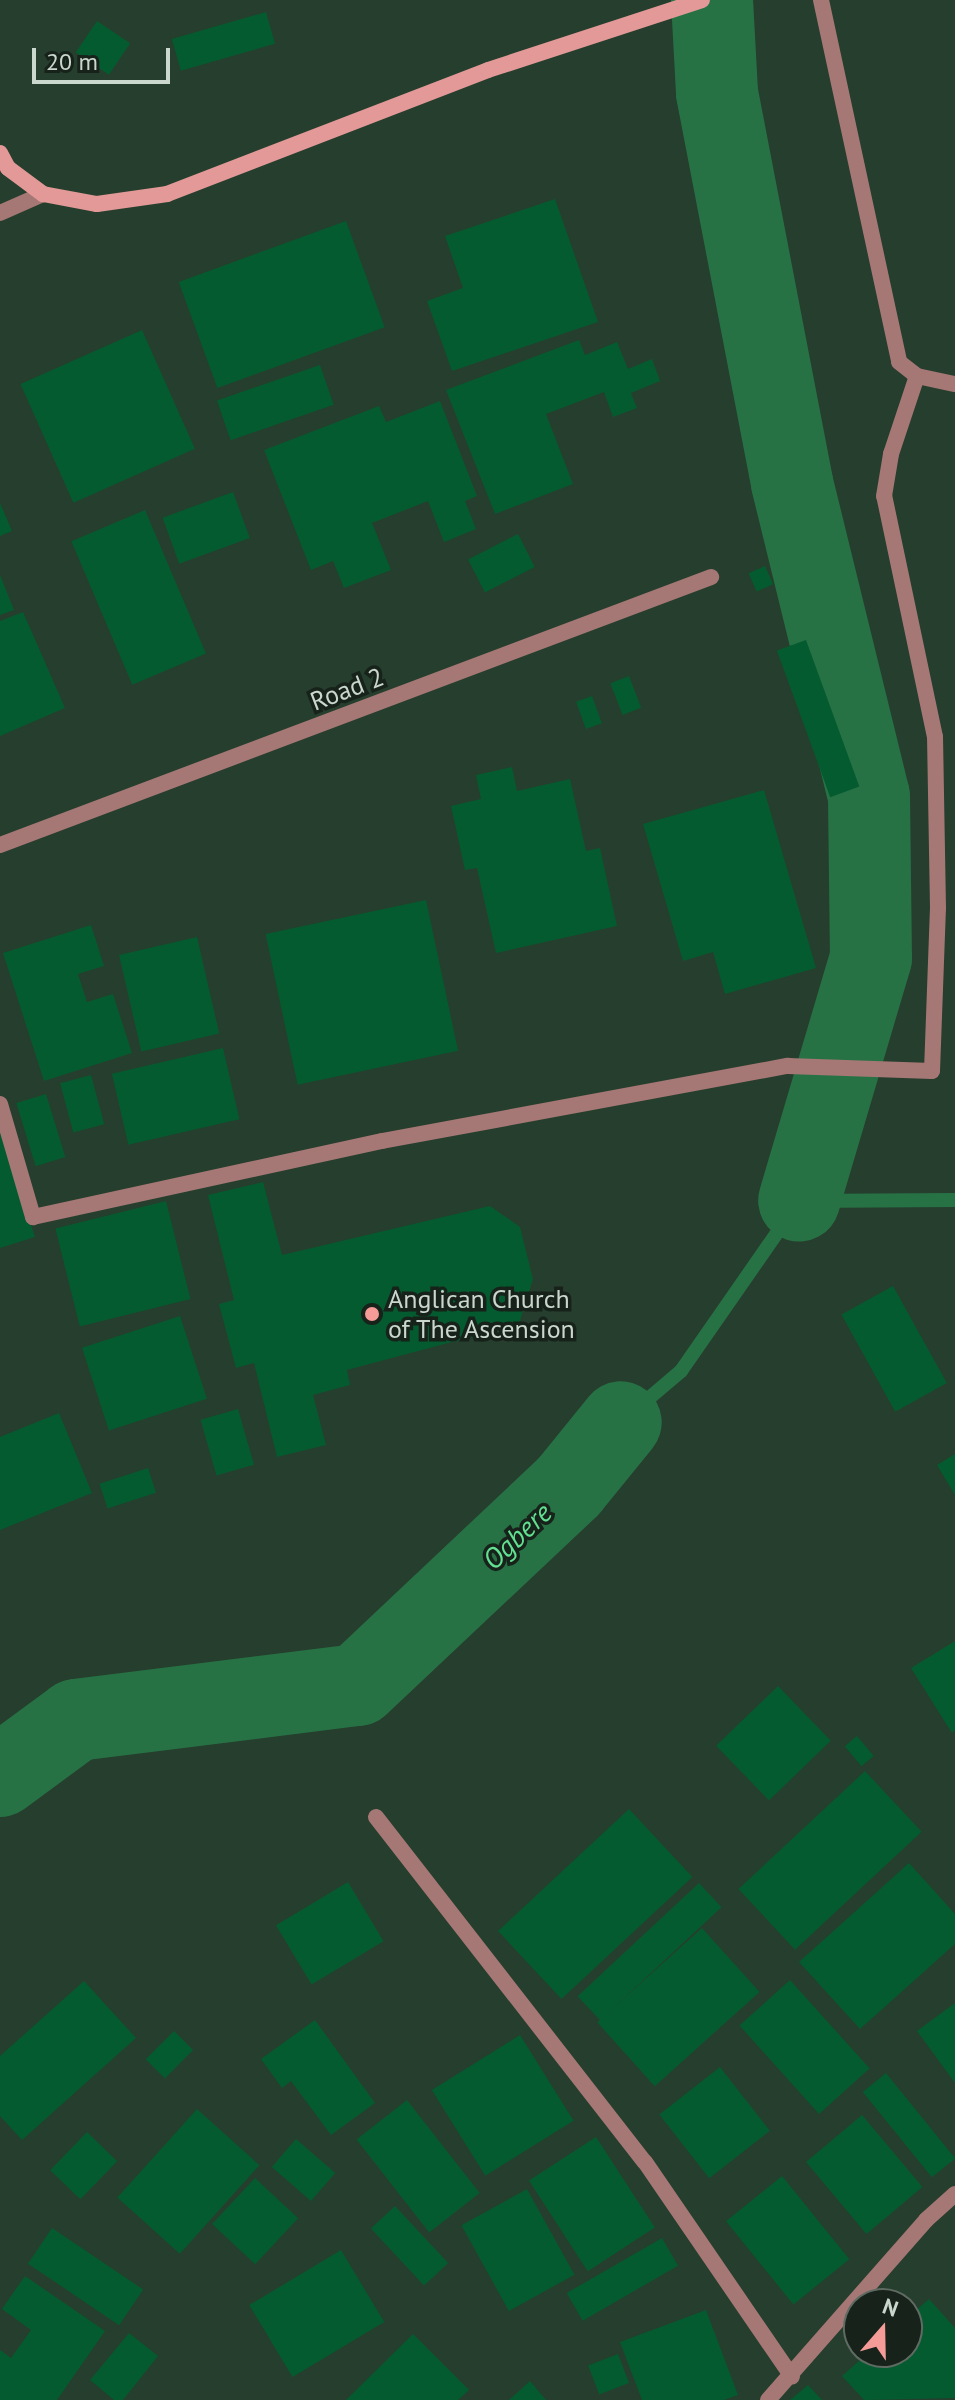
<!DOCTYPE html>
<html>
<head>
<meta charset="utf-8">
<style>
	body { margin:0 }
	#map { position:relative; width:955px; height:2400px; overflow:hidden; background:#263e2d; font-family:"PT Sans",sans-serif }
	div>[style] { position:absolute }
	.stream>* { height:14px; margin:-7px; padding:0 7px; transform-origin:7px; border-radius:7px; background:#277245 }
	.river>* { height:82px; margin:-41px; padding:0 41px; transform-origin:41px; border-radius:41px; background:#277245 }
	.building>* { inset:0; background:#055b30; transform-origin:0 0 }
	.street>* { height:16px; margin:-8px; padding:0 8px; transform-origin:8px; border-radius:8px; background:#a57775 }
	.secondary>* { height:16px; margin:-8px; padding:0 8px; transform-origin:8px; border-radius:8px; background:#e29997 }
	.dots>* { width:22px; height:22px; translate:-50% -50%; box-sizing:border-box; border:4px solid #17221a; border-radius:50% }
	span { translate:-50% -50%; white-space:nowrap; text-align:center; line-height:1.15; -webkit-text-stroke:7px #17221a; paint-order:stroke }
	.street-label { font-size:26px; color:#c9d7cd }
	.poi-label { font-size:26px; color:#c9d7cd }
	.left { translate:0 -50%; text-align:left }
	.water-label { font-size:28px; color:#61e091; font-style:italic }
	.north { position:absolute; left:843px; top:2288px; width:80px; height:80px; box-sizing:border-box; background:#17221a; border:2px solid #5e6a62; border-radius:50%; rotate:20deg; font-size:22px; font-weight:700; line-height:32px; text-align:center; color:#c9d7cd }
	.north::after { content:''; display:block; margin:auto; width:28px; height:36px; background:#f59b98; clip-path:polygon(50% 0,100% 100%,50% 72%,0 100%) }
	.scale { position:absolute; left:32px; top:48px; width:138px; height:36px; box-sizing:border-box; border:4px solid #c9d7cd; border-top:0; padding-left:10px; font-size:24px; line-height:28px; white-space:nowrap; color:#c9d7cd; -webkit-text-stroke:6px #17221a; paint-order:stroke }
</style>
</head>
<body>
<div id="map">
	<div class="stream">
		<div style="left:621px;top:1422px;width:79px;rotate:-40.4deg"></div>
		<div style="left:681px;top:1371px;width:207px;rotate:-55.2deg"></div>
		<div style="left:799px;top:1201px;width:156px;rotate:-0.4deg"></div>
	</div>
	<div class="river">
		<div style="left:712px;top:0;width:93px;rotate:86.9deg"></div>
		<div style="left:717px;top:93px;width:397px;rotate:79.1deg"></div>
		<div style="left:792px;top:483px;width:322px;rotate:76.2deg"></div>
		<div style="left:869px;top:796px;width:162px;rotate:89.3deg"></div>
		<div style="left:871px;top:958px;width:253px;rotate:106.5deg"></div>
		<div style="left:0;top:1776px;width:94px;rotate:-36.4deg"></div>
		<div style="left:76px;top:1720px;width:284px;rotate:-7.1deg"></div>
		<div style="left:358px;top:1685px;width:290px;rotate:-43.3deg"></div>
		<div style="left:569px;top:1486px;width:82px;rotate:-50.9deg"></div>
	</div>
	<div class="building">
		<div style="left:266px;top:12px;width:33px;height:98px;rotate:74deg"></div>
		<div style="left:97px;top:21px;width:40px;height:38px;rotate:34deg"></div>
		<div style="clip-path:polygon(555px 199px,598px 322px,452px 371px,427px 301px,463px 288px,445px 236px)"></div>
		<div style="left:346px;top:221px;width:113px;height:178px;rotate:70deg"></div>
		<div style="left:142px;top:330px;width:130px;height:133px;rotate:66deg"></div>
		<div style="clip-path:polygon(579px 340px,585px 355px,617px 342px,628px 369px,652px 359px,660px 381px,631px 393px,637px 408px,613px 417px,604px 392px,546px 414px,573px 484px,495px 514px,446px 390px)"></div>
		<div style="left:320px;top:365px;width:42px;height:109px;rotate:71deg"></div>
		<div style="clip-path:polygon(440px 401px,477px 496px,465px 501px,476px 529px,444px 542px,428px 501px,372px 523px,391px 570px,344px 588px,333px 561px,311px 570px,264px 450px,379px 406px,386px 422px)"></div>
		<div style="left:233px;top:492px;width:49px;height:75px;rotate:70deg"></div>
		<div style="clip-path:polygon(0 503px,12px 531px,0 536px)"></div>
		<div style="left:145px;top:510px;width:156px;height:80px;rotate:67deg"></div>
		<div style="left:518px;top:534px;width:37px;height:56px;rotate:63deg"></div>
		<div style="left:765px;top:566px;width:20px;height:18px;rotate:66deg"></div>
		<div style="clip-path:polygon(0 575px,14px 610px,0 615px)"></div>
		<div style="clip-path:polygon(23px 612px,65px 708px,0 736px,0 621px)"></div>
		<div style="left:806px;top:640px;width:156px;height:31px;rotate:70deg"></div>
		<div style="left:629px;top:676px;width:34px;height:20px;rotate:69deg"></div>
		<div style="left:592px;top:696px;width:29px;height:17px;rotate:70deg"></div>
		<div style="clip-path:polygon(512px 767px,517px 791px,570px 779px,586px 851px,600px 848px,617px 926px,496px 953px,477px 868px,465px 870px,451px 806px,481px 799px,476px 775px)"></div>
		<div style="clip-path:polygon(764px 790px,816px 968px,725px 994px,713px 952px,683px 961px,643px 824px)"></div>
		<div style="left:426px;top:900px;width:154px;height:164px;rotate:78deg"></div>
		<div style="clip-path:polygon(91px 925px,104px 966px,78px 974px,87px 1002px,113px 994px,132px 1053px,44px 1081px,3px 953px)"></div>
		<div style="left:197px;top:937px;width:99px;height:80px;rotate:77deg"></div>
		<div style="left:223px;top:1048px;width:73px;height:114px;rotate:77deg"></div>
		<div style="left:91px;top:1075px;width:51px;height:32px;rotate:75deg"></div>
		<div style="left:46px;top:1094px;width:66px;height:31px;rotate:73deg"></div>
		<div style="clip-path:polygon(0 1128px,35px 1237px,0 1248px)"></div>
		<div style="clip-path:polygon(263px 1182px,282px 1255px,490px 1206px,520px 1227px,533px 1279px,519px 1324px,347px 1370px,350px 1385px,313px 1395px,326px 1445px,277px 1457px,254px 1363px,236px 1368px,219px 1304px,234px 1300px,208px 1195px)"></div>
		<div style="left:166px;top:1201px;width:101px;height:114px;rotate:76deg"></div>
		<div style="left:893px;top:1286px;width:111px;height:59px;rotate:61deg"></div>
		<div style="left:180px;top:1316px;width:87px;height:103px;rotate:72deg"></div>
		<div style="left:238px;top:1409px;width:58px;height:39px;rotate:74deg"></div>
		<div style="clip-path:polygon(59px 1413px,92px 1493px,0 1530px,0 1437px)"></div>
		<div style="clip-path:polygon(955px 1454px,955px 1495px,937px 1465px)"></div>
		<div style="left:148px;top:1468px;width:26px;height:51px;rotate:72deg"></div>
		<div style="clip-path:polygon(955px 1641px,955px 1730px,952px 1733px,911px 1668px)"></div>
		<div style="left:778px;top:1686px;width:76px;height:86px;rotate:46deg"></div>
		<div style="left:857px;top:1736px;width:26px;height:16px;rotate:50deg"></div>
		<div style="left:865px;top:1771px;width:83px;height:173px;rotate:47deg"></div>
		<div style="left:629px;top:1809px;width:93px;height:179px;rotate:47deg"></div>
		<div style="clip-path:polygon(909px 1863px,955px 1914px,955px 1944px,860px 2029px,799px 1962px)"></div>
		<div style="left:348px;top:1882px;width:69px;height:84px;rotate:59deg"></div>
		<div style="left:699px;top:1883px;width:33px;height:166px;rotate:47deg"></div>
		<div style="left:702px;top:1928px;width:86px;height:141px;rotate:48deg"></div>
		<div style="left:790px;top:1980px;width:119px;height:68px;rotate:48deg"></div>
		<div style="clip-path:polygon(84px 1981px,136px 2038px,22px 2140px,0 2116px,0 2056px)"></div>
		<div style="clip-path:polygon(955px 2003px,955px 2083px,917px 2031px)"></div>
		<div style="clip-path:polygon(315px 2020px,375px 2103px,331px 2135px,291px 2081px,282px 2088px,261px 2059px)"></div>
		<div style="left:174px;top:2031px;width:27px;height:40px;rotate:45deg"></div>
		<div style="left:520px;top:2035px;width:101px;height:104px;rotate:58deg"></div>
		<div style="left:720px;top:2067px;width:81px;height:77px;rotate:52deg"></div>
		<div style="left:886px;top:2073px;width:110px;height:30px;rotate:51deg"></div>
		<div style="left:407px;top:2100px;width:118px;height:64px;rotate:52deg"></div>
		<div style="left:197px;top:2109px;width:84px;height:119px;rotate:42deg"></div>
		<div style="left:862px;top:2115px;width:94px;height:73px;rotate:50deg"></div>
		<div style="left:87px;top:2132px;width:42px;height:53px;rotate:44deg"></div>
		<div style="left:596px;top:2137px;width:108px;height:80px;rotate:57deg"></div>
		<div style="left:296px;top:2139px;width:52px;height:37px;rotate:41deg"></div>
		<div style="left:782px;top:2176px;width:107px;height:72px;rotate:51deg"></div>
		<div style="left:255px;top:2178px;width:59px;height:63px;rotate:43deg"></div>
		<div style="left:527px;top:2189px;width:98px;height:75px;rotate:61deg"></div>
		<div style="left:395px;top:2206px;width:78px;height:33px;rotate:47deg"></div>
		<div style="left:52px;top:2228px;width:110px;height:43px;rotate:34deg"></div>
		<div style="left:662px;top:2238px;width:32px;height:110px;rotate:60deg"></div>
		<div style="left:341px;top:2250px;width:84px;height:107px;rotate:59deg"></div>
		<div style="clip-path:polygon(25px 2276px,105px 2331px,57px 2400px,0 2400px,0 2350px,11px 2358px,31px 2330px,2px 2309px)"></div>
		<div style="clip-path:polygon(929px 2299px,955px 2328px,955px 2398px,864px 2400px,842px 2376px,869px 2352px,907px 2352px,907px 2318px)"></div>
		<div style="clip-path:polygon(706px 2310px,738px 2395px,724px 2400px,642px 2400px,620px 2342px)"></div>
		<div style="clip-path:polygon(129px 2333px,158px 2356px,123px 2400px,114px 2400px,90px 2380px)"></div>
		<div style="clip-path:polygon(413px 2334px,469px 2390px,458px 2400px,346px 2400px)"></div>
		<div style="left:618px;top:2354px;width:31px;height:32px;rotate:69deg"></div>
		<div style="clip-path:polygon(530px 2381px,546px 2400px,509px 2400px)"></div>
		<div style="clip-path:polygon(808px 2385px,822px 2400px,790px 2400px)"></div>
	</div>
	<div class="street">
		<div style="left:821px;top:0;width:370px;rotate:77.8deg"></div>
		<div style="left:899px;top:362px;width:23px;rotate:38deg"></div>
		<div style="left:917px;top:376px;width:39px;rotate:12deg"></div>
		<div style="left:0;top:213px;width:47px;rotate:-23.8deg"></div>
		<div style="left:0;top:845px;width:760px;rotate:-20.65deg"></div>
		<div style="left:0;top:1104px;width:118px;rotate:73.7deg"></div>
		<div style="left:33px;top:1217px;width:357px;rotate:-12.3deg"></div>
		<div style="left:382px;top:1141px;width:413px;rotate:-10.5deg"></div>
		<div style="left:788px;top:1066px;width:144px;rotate:2deg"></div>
		<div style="left:932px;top:1071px;width:163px;rotate:-87.9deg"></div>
		<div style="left:938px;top:908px;width:171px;rotate:-91deg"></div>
		<div style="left:935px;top:737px;width:246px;rotate:-101.9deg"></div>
		<div style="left:884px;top:496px;width:43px;rotate:-80.5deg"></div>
		<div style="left:891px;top:454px;width:82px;rotate:-71.6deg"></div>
		<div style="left:376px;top:1817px;width:437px;rotate:52.1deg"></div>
		<div style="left:645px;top:2162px;width:260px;rotate:55.6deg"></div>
		<div style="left:768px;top:2400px;width:240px;rotate:-48.7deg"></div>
		<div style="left:926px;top:2220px;width:39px;rotate:-42deg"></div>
	</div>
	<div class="secondary">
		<div style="left:0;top:153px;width:17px;rotate:62deg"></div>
		<div style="left:8px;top:168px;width:44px;rotate:36.6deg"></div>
		<div style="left:43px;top:194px;width:55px;rotate:10.5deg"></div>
		<div style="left:97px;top:204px;width:71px;rotate:-8.1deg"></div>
		<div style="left:167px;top:194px;width:344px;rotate:-21.1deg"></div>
		<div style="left:488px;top:70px;width:225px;rotate:-18.1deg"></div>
	</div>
	<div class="dots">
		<div style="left:372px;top:1314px;background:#f59b98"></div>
	</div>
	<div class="street-label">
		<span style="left:347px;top:689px;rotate:-21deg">Road 2</span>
	</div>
	<div class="poi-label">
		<span class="left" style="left:388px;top:1314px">Anglican Church<br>of The Ascension</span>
	</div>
	<div class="water-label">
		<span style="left:517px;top:1536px;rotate:-43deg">Ogbere</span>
	</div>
	<div class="north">N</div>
	<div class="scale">20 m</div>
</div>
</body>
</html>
